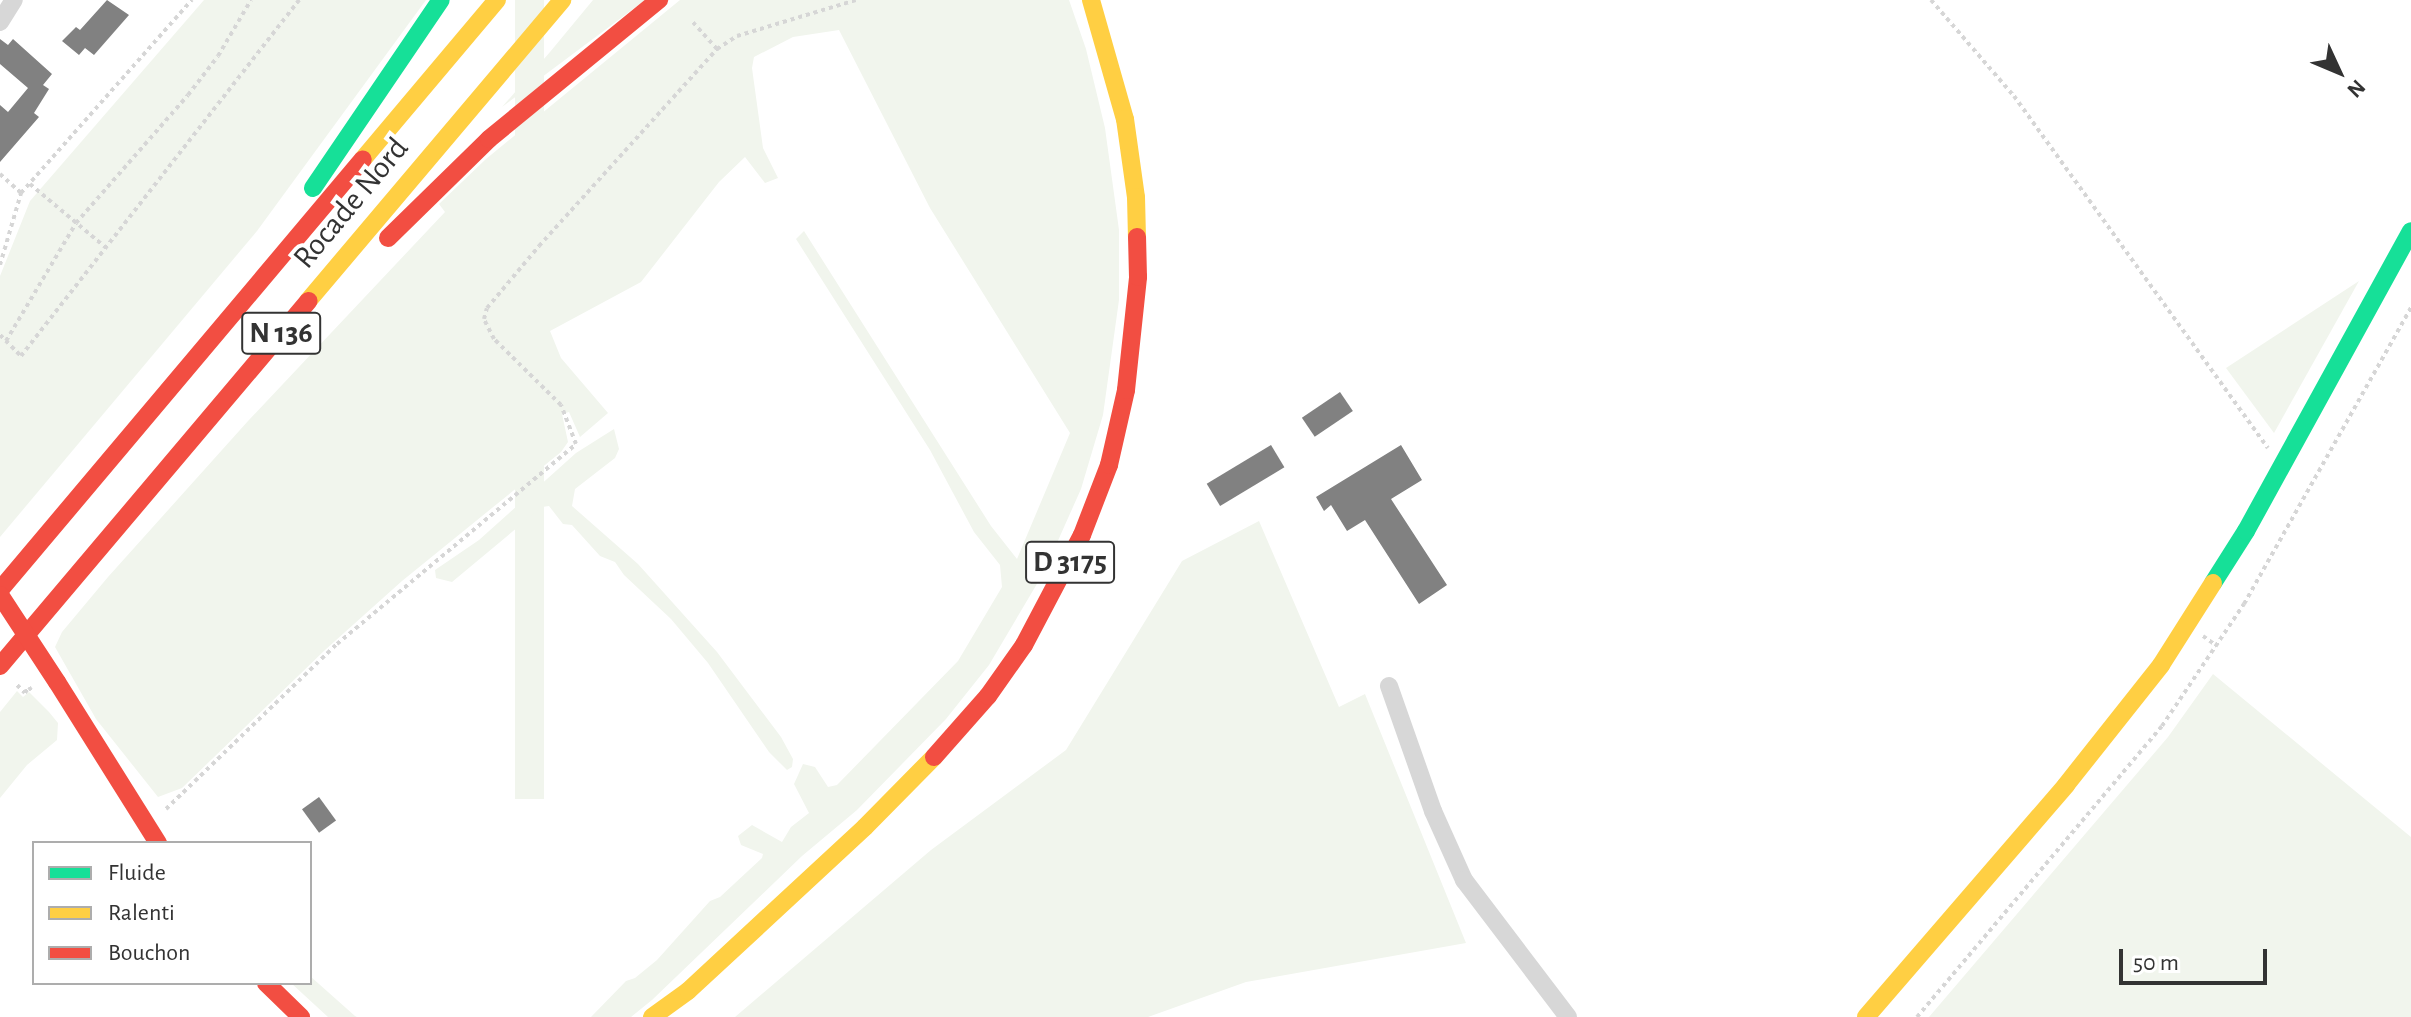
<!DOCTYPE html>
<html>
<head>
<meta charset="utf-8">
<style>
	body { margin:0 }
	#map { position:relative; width:2411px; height:1017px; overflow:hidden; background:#fff; font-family:"Alegreya Sans",sans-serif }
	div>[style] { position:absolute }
	.green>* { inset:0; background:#f1f5ed; transform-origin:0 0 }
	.building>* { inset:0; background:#818181; transform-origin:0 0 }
	.path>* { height:4px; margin-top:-2px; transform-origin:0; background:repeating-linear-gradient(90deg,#d6d6d6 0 4px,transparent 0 8px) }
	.street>* { height:18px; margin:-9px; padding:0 9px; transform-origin:9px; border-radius:9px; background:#d7d7d7 }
	.fast>* { height:18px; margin:-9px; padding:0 9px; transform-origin:9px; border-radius:9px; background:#16e098 }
	.slow>* { height:18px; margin:-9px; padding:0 9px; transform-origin:9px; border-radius:9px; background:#ffcf43 }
	.jam>* { height:18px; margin:-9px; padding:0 9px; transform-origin:9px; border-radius:9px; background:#f24e42 }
	.jam-bridge>* { height:18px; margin:-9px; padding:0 9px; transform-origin:9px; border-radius:9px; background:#f24e42 }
	span { translate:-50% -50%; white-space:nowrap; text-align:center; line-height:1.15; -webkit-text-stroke:8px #fff; paint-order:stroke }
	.shield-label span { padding:2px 6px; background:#fff; border:2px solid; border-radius:6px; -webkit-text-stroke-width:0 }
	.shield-label { font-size:30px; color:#333; font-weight:700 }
	.street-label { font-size:32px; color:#333 }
	.legend { position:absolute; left:32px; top:841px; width:280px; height:144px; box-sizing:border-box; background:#fff; border:2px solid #adadad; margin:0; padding:10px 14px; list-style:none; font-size:24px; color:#333 }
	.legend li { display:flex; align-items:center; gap:16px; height:40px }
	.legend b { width:40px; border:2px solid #adadad }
	.north { position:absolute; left:2299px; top:32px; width:80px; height:80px; -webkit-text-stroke:6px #fff; paint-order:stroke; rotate:134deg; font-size:22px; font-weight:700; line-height:32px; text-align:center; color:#333 }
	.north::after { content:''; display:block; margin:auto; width:28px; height:36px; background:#333; clip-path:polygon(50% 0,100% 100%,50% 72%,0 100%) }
	.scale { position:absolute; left:2119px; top:949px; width:148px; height:36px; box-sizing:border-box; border:4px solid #333; border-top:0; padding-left:10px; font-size:24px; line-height:28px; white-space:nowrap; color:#333; -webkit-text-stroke:6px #fff; paint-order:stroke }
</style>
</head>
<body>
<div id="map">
	<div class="green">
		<div style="clip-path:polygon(204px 0,426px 0,257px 231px,0 537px,0 276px,30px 201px)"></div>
		<div style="left:515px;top:0;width:29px;height:799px"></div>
		<div style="clip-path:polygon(593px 0,645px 0,502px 107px,550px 52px)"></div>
		<div style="clip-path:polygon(680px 0,1069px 0,1086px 49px,1105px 128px,1119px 230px,1119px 300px,1103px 415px,1081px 489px,1044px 572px,989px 665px,946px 719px,857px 810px,802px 856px,652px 1000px,631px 1017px,591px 1017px,626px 981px,635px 978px,657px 960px,710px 901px,720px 897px,762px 858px,763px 854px,741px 845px,738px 836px,752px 825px,782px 842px,791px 827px,809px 813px,794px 784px,803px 764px,815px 767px,828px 787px,837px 785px,958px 661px,1002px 587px,1000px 565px,974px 532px,930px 450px,796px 239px,804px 231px,991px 526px,1017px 559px,1070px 433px,930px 208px,839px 30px,793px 37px,754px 57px,752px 68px,763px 148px,778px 178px,765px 183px,745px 157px,719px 182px,641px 282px,550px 331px,561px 358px,608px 413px,580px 437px,569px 412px,562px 414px,568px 442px,561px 452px,402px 581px,325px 650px,182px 788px,158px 797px,96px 719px,55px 647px,62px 632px,108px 577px,248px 421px,445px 212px,439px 204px,486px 159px)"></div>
		<div style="clip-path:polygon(2359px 281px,2274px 433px,2226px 368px)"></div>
		<div style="clip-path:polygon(614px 429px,619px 449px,615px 458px,575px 489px,572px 506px,638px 564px,717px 652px,781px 737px,793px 759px,792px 767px,787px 770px,769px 752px,708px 663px,671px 619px,624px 575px,615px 562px,600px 556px,572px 525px,563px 524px,549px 506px,542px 507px,452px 582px,436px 578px,435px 570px,479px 540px,576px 453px)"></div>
		<div style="clip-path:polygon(1259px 521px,1339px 707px,1365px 694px,1466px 943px,1246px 982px,1148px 1017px,735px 1017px,931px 850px,1066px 750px,1182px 561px)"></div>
		<div style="clip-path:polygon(2213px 674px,2411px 837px,2411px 1017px,1929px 1017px,2168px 737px)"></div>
		<div style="clip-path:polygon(17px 691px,23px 697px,29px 692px,49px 712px,58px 723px,57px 740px,27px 765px,0 798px,0 712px)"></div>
		<div style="clip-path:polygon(310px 976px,355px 1016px,357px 1017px,328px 1017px,291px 983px,310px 983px)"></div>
	</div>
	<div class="building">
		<div style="clip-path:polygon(107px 0,129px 15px,94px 55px,85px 48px,79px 55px,62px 41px,76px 27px,80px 30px)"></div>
		<div style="clip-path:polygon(0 39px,8px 45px,13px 39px,52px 74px,43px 85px,49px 89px,34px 113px,39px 117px,0 162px,0 105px,8px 112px,28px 88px,0 64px)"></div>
		<div style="left:1340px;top:392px;width:23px;height:46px;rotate:56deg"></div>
		<div style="left:1271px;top:445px;width:26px;height:75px;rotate:59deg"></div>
		<div style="clip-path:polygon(1401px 445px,1422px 480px,1391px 499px,1447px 585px,1419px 604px,1365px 520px,1347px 531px,1331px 505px,1324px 511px,1316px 497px)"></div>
		<div style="left:319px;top:797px;width:29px;height:21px;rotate:54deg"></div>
	</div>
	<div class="path">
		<div style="left:1931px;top:0;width:127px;rotate:49.2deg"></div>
		<div style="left:2014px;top:96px;width:434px;rotate:54.2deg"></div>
		<div style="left:717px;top:49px;width:24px;rotate:-33deg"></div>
		<div style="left:737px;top:36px;width:124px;rotate:-16.8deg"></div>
		<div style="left:0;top:174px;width:28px;rotate:42deg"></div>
		<div style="left:30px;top:184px;width:98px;rotate:40deg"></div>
		<div style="left:0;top:265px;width:75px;rotate:-73.7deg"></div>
		<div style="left:21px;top:193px;width:258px;rotate:-48.5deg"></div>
		<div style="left:0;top:335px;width:30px;rotate:45deg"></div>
		<div style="left:21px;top:356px;width:452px;rotate:-52deg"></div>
		<div style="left:6px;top:341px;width:137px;rotate:-59.3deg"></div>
		<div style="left:76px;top:223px;width:170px;rotate:-48.8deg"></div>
		<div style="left:188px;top:95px;width:49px;rotate:-52.4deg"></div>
		<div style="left:218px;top:56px;width:65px;rotate:-59.5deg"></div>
		<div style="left:2203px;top:636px;width:17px;rotate:36deg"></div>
		<div style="left:17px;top:685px;width:11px;rotate:45deg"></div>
		<div style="left:25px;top:693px;width:7px;rotate:-56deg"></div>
		<div style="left:29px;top:687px;width:4px;rotate:56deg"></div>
		<div style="left:166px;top:809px;width:238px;rotate:-44deg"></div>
		<div style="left:337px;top:644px;width:312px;rotate:-39.9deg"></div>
		<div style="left:576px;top:444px;width:42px;rotate:-111deg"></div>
		<div style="left:561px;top:405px;width:94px;rotate:-135.4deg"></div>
		<div style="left:494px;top:339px;width:22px;rotate:-117deg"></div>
		<div style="left:484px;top:319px;width:11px;rotate:-75deg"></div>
		<div style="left:487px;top:308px;width:81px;rotate:-50deg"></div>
		<div style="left:539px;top:246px;width:266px;rotate:-47.9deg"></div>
		<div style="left:717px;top:49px;width:39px;rotate:-132deg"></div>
		<div style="left:1917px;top:1017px;width:380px;rotate:-49.9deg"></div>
		<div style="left:2162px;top:726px;width:147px;rotate:-56.1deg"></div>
		<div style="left:2244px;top:604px;width:340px;rotate:-60.6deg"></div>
	</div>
	<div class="street">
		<div style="left:0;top:22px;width:26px;rotate:-58deg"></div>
		<div style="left:1389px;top:686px;width:133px;rotate:70.6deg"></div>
		<div style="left:1433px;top:811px;width:76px;rotate:65.8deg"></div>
		<div style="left:1464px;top:880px;width:172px;rotate:52.8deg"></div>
	</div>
	<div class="fast">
		<div style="left:313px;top:188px;width:227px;rotate:-55.8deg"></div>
		<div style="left:2213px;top:583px;width:62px;rotate:-57.6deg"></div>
		<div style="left:2246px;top:531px;width:342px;rotate:-61.2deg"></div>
	</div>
	<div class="slow">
		<div style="left:1091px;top:0;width:124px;rotate:74.1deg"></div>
		<div style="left:1125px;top:119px;width:79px;rotate:82deg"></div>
		<div style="left:1136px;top:197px;width:40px;rotate:88.6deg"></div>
		<div style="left:363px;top:159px;width:208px;rotate:-49.9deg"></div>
		<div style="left:308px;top:301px;width:394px;rotate:-49.8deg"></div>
		<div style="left:652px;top:1017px;width:44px;rotate:-35.8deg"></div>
		<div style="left:688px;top:991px;width:241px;rotate:-42.8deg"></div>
		<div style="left:865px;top:827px;width:98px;rotate:-45.4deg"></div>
		<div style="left:1866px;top:1017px;width:306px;rotate:-49.2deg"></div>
		<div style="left:2066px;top:785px;width:153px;rotate:-51.6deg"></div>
		<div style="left:2161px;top:665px;width:97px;rotate:-57.6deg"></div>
	</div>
	<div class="jam">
		<div style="left:388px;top:238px;width:141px;rotate:-44.4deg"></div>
		<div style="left:489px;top:139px;width:220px;rotate:-39.3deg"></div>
		<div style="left:0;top:590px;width:563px;rotate:-49.89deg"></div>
		<div style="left:0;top:666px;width:478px;rotate:-49.8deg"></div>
		<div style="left:57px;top:682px;width:190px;rotate:57.9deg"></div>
		<div style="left:934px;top:757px;width:81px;rotate:-48.5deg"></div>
		<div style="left:988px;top:696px;width:62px;rotate:-54.8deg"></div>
		<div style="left:1024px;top:645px;width:124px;rotate:-62.2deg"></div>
		<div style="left:1082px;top:535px;width:75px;rotate:-68.9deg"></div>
		<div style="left:1109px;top:465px;width:77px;rotate:-77.2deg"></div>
		<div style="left:1126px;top:390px;width:114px;rotate:-83.9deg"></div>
		<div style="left:1138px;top:277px;width:40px;rotate:-91.4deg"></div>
		<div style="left:266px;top:983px;width:49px;rotate:44.2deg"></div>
	</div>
	<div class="jam-bridge">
		<div style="left:0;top:595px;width:104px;rotate:56.8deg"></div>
	</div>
	<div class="shield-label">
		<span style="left:281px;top:333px">N 136</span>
		<span style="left:1070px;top:562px">D 3175</span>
	</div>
	<div class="street-label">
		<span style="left:351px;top:203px;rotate:-50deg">Rocade Nord</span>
	</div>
	<ul class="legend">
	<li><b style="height:10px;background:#16e098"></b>Fluide</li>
	<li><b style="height:10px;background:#ffcf43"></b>Ralenti</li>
	<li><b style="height:10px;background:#f24e42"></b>Bouchon</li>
	</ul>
	<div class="north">N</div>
	<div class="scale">50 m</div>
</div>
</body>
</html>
